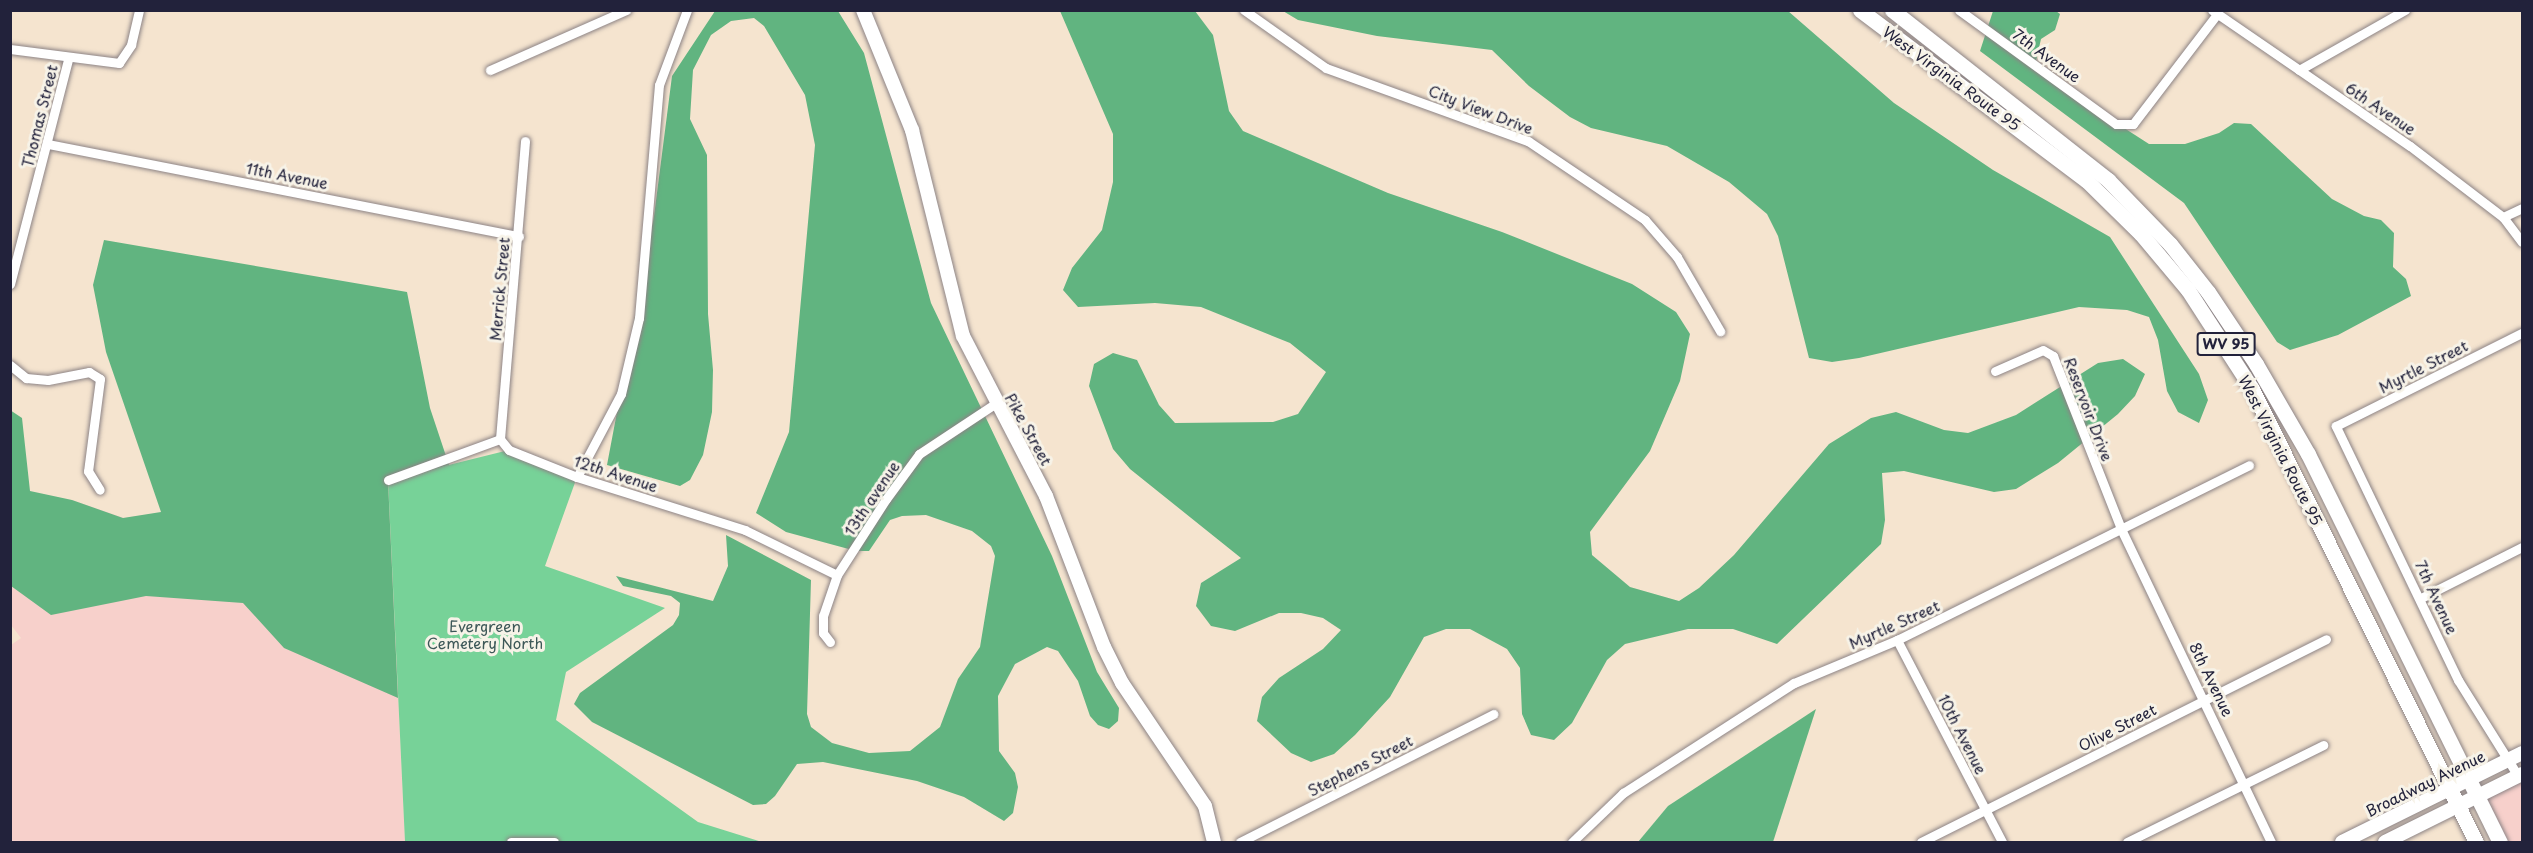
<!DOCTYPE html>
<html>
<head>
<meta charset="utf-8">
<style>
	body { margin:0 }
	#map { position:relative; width:2533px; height:853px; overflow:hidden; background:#f5e4cf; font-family:"Playpen Sans",sans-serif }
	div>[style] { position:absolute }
	.built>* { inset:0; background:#f7d0cb }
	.green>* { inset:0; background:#77d298 }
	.forest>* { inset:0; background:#61b480 }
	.roads { filter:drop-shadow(0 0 2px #8c8385) drop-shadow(0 0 2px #8c8385) }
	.street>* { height:9px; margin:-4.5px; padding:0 4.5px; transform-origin:4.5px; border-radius:4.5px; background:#fff }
	.secondary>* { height:14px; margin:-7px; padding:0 7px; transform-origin:7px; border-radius:7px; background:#fff }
	.primary>* { height:15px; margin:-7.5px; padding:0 7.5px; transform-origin:7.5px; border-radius:7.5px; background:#fff }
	span { translate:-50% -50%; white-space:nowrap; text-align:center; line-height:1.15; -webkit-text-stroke:6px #f7f3e8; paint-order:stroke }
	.shield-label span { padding:2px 4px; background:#f7f3e8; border:2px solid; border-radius:4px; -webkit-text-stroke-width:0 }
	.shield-label { font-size:14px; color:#22223b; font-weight:700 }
	.street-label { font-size:15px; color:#22223b }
	.park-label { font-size:15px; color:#3c5757 }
	.frame { position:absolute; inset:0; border:12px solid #22223b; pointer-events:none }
</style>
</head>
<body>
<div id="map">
	<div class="built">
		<div style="clip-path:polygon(388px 480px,405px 842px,11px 842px,11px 645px,21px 638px,11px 625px,10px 517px,72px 500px,124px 518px)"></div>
		<div style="clip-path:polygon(2522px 776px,2522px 842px,2503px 842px,2480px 796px)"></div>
	</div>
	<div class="green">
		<div style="clip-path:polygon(509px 450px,577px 477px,545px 566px,665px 608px,566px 672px,556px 720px,698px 822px,762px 842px,405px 842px,388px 480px)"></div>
	</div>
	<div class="forest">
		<div style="clip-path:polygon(715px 11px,838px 11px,864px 53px,931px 303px,1052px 556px,1097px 672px,1119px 708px,1118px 721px,1109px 729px,1098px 725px,1090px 716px,1078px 681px,1058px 651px,1047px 647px,1015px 664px,998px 696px,999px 751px,1015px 773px,1018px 787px,1013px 813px,1004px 821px,964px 797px,917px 781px,823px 762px,797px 764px,775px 796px,766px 804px,753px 805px,592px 722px,574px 704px,580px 693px,673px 625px,679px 615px,680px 603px,671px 596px,623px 586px,616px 576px,713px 601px,728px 566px,726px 535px,811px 580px,807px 714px,811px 727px,832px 743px,869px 753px,910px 751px,940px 727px,958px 679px,980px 647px,995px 556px,991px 546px,972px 531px,926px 515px,902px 516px,890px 520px,869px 551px,856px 551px,786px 532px,756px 513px,789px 432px,815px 145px,805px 95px,764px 26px,754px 18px,731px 21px,711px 35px,693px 70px,690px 119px,707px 155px,708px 314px,713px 370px,712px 412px,703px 455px,690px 480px,680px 486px,607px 465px,654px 216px,672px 76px)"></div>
		<div style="clip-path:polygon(1060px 11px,1195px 11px,1213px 35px,1229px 111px,1243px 131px,1388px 193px,1502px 232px,1632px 284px,1676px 312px,1690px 334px,1680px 381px,1650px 451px,1590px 532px,1592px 555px,1630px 587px,1679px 601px,1699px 588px,1734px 555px,1829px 444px,1871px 418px,1896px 412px,1944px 430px,1968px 433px,2016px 415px,2098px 363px,2123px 359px,2145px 374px,2135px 396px,2118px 414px,2058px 463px,2016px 489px,1994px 492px,1904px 471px,1882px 473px,1885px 520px,1881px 544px,1777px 644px,1733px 629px,1688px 629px,1625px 644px,1607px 660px,1572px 723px,1554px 740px,1531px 735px,1522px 714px,1520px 668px,1507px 649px,1470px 629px,1446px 629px,1424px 637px,1390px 697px,1355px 735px,1334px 754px,1311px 762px,1291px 753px,1257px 721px,1262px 697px,1279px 678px,1323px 649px,1341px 630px,1323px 618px,1301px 613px,1279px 613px,1235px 631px,1211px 626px,1196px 606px,1201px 583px,1241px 558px,1130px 469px,1113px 449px,1089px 386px,1094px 364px,1113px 353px,1137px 360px,1159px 405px,1175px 423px,1273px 422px,1298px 414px,1326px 372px,1290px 343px,1201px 307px,1155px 303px,1078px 307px,1063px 290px,1072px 268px,1102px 230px,1113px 182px,1113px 134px)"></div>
		<div style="clip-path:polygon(1283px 11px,1788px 11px,1894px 103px,1993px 170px,2110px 237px,2199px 374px,2208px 400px,2199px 423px,2178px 412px,2167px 391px,2158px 340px,2149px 317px,2127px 310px,2079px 307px,1859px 358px,1832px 362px,1809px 358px,1778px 236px,1767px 214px,1729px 182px,1667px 146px,1591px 128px,1570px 117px,1529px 86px,1492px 50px,1377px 36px,1298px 20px)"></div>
		<div style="clip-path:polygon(1993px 11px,2056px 11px,2060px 14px,2055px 30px,2041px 39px,2034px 70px,2149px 144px,2185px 144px,2219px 133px,2234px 123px,2251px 124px,2332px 199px,2364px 216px,2381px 220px,2394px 233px,2393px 267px,2406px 279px,2411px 296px,2338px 335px,2290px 350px,2277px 342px,2184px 203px,1980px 51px)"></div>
		<div style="clip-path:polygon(104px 240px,407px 292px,430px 408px,449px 465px,388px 481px,398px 698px,284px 648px,243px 603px,146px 596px,51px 615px,11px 586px,10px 410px,22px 418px,30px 491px,72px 500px,123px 518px,161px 512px,106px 352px,93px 285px)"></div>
		<div style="clip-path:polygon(1816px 709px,1773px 842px,1638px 842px,1668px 806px)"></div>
	</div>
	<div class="roads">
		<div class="street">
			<div style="left:1244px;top:10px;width:100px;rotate:35.3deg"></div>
			<div style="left:1326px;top:68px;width:215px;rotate:19.9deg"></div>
			<div style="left:1528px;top:141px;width:141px;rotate:34deg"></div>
			<div style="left:1645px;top:220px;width:49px;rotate:49.1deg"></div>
			<div style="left:1677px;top:257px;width:86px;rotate:59.8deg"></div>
			<div style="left:1959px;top:10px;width:194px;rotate:36deg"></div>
			<div style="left:2116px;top:124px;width:17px"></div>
			<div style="left:2133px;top:124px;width:138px;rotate:-52.6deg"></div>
			<div style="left:2212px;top:10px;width:240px;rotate:34.5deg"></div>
			<div style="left:2410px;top:146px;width:117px;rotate:37.4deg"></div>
			<div style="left:2503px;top:217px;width:31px;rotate:53deg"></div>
			<div style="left:10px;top:49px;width:110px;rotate:7.3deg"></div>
			<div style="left:119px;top:63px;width:22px;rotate:-56deg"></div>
			<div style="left:131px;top:45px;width:36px;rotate:-77deg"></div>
			<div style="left:490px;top:70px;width:149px;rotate:-23.8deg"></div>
			<div style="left:2299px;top:70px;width:122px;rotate:-29.5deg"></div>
			<div style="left:48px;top:144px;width:480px;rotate:11.1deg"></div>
			<div style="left:2503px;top:217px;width:21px;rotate:-25deg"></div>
			<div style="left:10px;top:284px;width:232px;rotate:-75.5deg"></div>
			<div style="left:10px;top:365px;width:21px;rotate:39deg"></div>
			<div style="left:26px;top:378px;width:22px;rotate:5deg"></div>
			<div style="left:48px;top:380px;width:42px;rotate:-11deg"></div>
			<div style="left:89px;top:372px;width:13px;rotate:32deg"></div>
			<div style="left:100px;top:379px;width:93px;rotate:97.4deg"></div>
			<div style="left:88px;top:471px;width:22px;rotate:58deg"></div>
			<div style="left:1995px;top:371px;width:52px;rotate:-23.6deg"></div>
			<div style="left:2043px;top:350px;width:12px;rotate:31deg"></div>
			<div style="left:2053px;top:356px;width:188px;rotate:68.5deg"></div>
			<div style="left:2122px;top:531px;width:345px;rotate:64.4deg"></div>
			<div style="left:500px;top:439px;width:299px;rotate:-85.2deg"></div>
			<div style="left:577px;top:477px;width:94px;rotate:-62.1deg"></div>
			<div style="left:621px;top:394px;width:78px;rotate:-76.7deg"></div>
			<div style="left:639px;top:318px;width:234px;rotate:-85.1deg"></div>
			<div style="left:659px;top:85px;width:80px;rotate:-69.5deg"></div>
			<div style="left:388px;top:480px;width:119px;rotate:-20.1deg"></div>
			<div style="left:500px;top:439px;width:14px;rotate:51deg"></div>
			<div style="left:509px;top:450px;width:73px;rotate:21.7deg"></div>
			<div style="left:577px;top:477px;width:176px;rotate:17.5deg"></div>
			<div style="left:745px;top:530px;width:102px;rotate:26.1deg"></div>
			<div style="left:2421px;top:598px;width:113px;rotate:-26.8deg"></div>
			<div style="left:1897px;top:640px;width:228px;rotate:62.5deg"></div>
			<div style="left:830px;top:642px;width:11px;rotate:-128deg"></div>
			<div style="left:823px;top:633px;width:17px;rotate:-90deg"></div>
			<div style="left:823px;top:616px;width:43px;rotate:-71.1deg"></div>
			<div style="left:837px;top:575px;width:90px;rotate:-57.2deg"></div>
			<div style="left:886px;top:499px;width:56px;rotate:-53.7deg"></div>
			<div style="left:919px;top:454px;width:92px;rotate:-33.5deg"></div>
			<div style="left:2518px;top:776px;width:113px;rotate:-122deg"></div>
			<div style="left:2458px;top:680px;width:282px;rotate:-115.7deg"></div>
			<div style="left:2336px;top:426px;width:208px;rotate:-26.6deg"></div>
			<div style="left:511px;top:842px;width:43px"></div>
			<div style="left:1240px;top:842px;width:284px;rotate:-26.8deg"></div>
			<div style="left:1572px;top:842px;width:71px;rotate:-43.9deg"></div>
			<div style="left:1623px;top:793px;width:203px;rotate:-32.8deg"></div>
			<div style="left:1794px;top:683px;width:112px;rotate:-22.7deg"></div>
			<div style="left:1897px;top:640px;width:393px;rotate:-26.4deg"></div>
			<div style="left:1921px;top:842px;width:453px;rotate:-26.6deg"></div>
			<div style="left:2127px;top:842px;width:219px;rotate:-26.3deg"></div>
		</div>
		<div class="secondary">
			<div style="left:863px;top:10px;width:130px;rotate:67.8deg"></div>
			<div style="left:912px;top:130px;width:212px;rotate:76.1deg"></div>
			<div style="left:963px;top:336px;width:180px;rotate:62.6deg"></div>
			<div style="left:1046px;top:496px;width:162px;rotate:69deg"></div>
			<div style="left:1104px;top:647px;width:40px;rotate:63.4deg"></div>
			<div style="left:1122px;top:683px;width:148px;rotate:56deg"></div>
			<div style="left:1205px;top:806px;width:37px;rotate:76deg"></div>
			<div style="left:2342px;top:842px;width:201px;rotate:-26.3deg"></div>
			<div style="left:2385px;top:842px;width:153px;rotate:-26.4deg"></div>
		</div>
		<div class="primary">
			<div style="left:1860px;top:10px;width:283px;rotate:37deg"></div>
			<div style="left:2086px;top:180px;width:77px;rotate:44.5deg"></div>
			<div style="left:2141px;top:234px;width:73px;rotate:50deg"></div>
			<div style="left:2188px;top:290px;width:118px;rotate:57.1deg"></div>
			<div style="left:2252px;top:389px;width:505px;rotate:63.69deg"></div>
			<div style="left:1892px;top:10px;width:275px;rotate:38.2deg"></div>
			<div style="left:2108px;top:180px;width:89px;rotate:45.9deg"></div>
			<div style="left:2170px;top:244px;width:61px;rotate:51.6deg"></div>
			<div style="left:2208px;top:292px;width:87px;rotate:56.3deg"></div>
			<div style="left:2256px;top:364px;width:104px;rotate:60deg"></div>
			<div style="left:2308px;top:454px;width:433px;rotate:63.7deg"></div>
		</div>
	</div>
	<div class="shield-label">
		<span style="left:2226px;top:344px">WV 95</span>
	</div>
	<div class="street-label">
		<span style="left:2047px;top:55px;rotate:36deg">7th Avenue</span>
		<span style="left:1952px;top:78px;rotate:36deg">West Virginia Route 95</span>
		<span style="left:2381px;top:108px;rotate:34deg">6th Avenue</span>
		<span style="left:1481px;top:109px;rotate:21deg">City View Drive</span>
		<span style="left:39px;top:116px;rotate:-76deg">Thomas Street</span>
		<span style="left:287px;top:175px;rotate:11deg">11th Avenue</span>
		<span style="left:499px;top:289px;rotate:-85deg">Merrick Street</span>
		<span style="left:2423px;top:366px;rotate:-27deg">Myrtle Street</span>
		<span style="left:2089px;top:409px;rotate:69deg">Reservoir Drive</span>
		<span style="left:1029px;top:429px;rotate:61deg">Pike Street</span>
		<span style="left:2281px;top:450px;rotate:63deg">West Virginia Route 95</span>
		<span style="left:616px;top:473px;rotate:18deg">12th Avenue</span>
		<span style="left:871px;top:498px;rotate:-56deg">13th avenue</span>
		<span style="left:2437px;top:597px;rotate:65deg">7th Avenue</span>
		<span style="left:1894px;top:624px;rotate:-24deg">Myrtle Street</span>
		<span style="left:2212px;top:679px;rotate:64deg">8th Avenue</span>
		<span style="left:2117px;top:727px;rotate:-27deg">Olive Street</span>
		<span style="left:1963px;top:734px;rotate:63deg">10th Avenue</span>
		<span style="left:1360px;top:765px;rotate:-27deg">Stephens Street</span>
		<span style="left:2425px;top:783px;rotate:-26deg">Broadway Avenue</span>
	</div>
	<div class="park-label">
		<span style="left:485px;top:634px">Evergreen<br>Cemetery North</span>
	</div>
	<div class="frame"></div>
</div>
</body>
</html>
